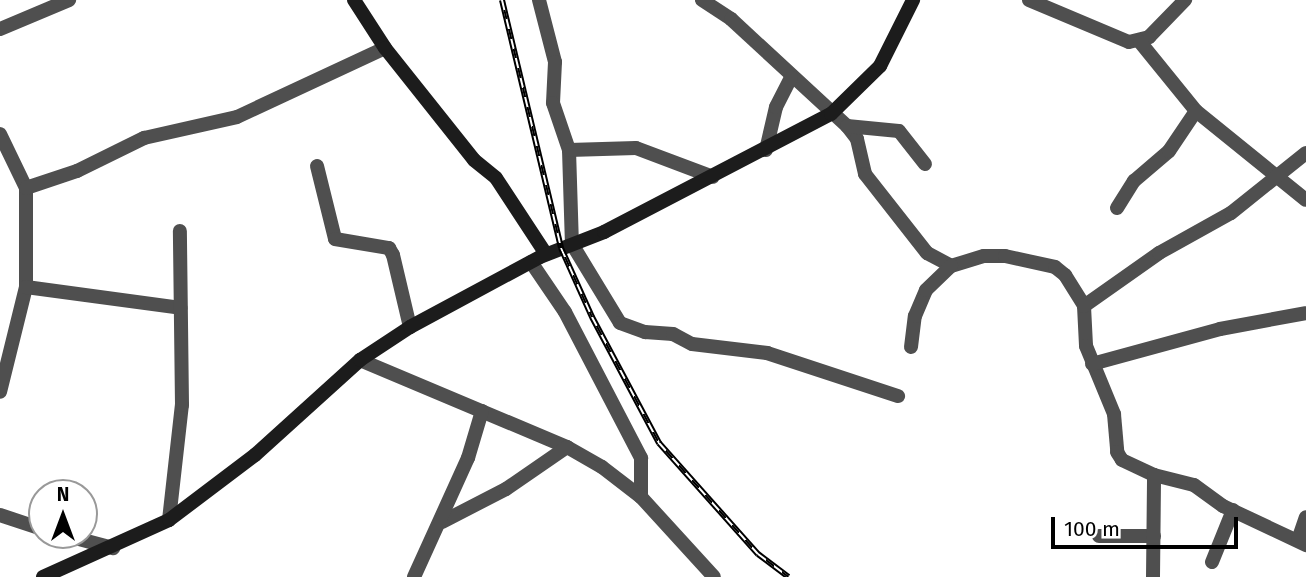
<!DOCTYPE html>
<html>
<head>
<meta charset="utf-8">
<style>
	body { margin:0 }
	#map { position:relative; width:1306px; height:577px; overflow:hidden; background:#fff; font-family:"Fira Sans",sans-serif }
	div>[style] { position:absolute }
	.street>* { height:14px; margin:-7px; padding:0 7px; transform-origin:7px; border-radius:7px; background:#4f4f4f }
	.secondary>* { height:14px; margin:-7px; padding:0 7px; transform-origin:7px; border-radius:7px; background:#1c1c1c }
	.rail>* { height:6px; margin-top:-3px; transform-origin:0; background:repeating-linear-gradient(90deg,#fff 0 10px,#000 0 20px); box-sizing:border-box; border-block:2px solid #000 }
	span { translate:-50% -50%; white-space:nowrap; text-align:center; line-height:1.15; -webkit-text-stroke:6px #fff; paint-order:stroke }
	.north { position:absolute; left:28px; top:479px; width:70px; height:70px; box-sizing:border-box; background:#fff; border:2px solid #999; border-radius:50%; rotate:0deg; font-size:19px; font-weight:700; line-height:28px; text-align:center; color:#000 }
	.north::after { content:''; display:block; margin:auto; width:24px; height:32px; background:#000; clip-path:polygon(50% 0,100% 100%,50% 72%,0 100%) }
	.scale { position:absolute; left:1051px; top:517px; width:187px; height:32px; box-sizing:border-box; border:4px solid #000; border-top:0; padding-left:9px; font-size:21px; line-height:24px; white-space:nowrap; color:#000; -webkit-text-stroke:5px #fff; paint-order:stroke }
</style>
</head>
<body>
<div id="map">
	<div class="street">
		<div style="left:539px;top:0;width:64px;rotate:75.5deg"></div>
		<div style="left:555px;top:62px;width:41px;rotate:92.8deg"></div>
		<div style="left:553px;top:103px;width:50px;rotate:71.2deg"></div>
		<div style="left:569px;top:150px;width:94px;rotate:88.2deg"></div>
		<div style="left:572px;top:244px;width:92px;rotate:58.7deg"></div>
		<div style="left:620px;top:323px;width:27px;rotate:20deg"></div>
		<div style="left:645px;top:332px;width:28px;rotate:4deg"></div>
		<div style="left:673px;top:334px;width:21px;rotate:28deg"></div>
		<div style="left:692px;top:344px;width:76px;rotate:6.8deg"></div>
		<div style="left:767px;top:353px;width:138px;rotate:18.2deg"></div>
		<div style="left:702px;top:0;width:35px;rotate:33deg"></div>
		<div style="left:731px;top:19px;width:158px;rotate:42.7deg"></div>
		<div style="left:847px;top:126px;width:16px;rotate:52deg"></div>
		<div style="left:857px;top:139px;width:36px;rotate:77deg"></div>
		<div style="left:865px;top:174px;width:100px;rotate:51.9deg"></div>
		<div style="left:927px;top:253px;width:27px;rotate:28deg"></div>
		<div style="left:951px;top:266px;width:34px;rotate:-17deg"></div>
		<div style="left:984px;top:256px;width:21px"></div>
		<div style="left:1005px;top:256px;width:51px;rotate:12.4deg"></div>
		<div style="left:1055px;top:267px;width:13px;rotate:39deg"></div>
		<div style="left:1065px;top:275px;width:36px;rotate:58deg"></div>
		<div style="left:1084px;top:306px;width:40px;rotate:87.1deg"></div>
		<div style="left:1086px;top:346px;width:74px;rotate:67.6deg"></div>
		<div style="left:1114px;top:414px;width:38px;rotate:85deg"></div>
		<div style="left:1117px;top:452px;width:9px;rotate:58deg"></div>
		<div style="left:1122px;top:460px;width:35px;rotate:25deg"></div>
		<div style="left:1154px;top:475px;width:41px;rotate:14deg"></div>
		<div style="left:1194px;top:485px;width:36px;rotate:36deg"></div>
		<div style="left:1223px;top:506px;width:92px;rotate:25.2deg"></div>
		<div style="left:1029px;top:0;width:108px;rotate:22.8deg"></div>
		<div style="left:1129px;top:42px;width:21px;rotate:-14deg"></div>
		<div style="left:1149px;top:37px;width:52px;rotate:-45.8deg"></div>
		<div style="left:0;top:29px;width:75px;rotate:-22.8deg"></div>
		<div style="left:1140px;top:42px;width:89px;rotate:50.9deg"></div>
		<div style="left:1196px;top:111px;width:141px;rotate:39deg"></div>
		<div style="left:847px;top:126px;width:52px;rotate:5.5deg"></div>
		<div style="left:899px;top:131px;width:42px;rotate:51.8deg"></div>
		<div style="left:0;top:134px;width:60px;rotate:64.3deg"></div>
		<div style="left:26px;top:188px;width:99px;rotate:90deg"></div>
		<div style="left:26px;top:287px;width:108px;rotate:103.9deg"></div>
		<div style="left:569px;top:150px;width:67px;rotate:-1.7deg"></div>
		<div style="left:636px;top:148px;width:82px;rotate:20.6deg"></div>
		<div style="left:766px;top:150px;width:44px;rotate:-76.9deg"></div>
		<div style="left:776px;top:107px;width:33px;rotate:-63deg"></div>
		<div style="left:317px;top:166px;width:75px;rotate:76.1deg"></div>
		<div style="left:335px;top:239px;width:55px;rotate:9.5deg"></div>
		<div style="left:389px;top:248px;width:8px;rotate:60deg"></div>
		<div style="left:393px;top:255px;width:74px;rotate:76.7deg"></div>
		<div style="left:26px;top:188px;width:54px;rotate:-18.4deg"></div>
		<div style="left:77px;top:171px;width:75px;rotate:-26.2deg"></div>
		<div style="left:144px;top:138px;width:95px;rotate:-12.7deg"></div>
		<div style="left:237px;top:117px;width:163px;rotate:-25deg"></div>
		<div style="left:1117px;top:208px;width:32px;rotate:-58deg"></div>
		<div style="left:1134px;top:181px;width:46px;rotate:-40.6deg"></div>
		<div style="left:1169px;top:151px;width:48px;rotate:-56deg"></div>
		<div style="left:531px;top:262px;width:60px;rotate:55.8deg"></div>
		<div style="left:565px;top:312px;width:165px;rotate:62.5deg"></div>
		<div style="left:641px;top:458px;width:39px;rotate:90deg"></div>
		<div style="left:26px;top:287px;width:156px;rotate:7.7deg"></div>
		<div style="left:1084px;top:306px;width:92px;rotate:-35.2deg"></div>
		<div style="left:1159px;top:253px;width:82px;rotate:-29.1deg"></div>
		<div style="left:1231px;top:213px;width:96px;rotate:-38.7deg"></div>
		<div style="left:911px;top:347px;width:31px;rotate:-83deg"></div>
		<div style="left:915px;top:316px;width:28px;rotate:-67deg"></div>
		<div style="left:926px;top:290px;width:35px;rotate:-44deg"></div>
		<div style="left:360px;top:360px;width:225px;rotate:22.8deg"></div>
		<div style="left:567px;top:447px;width:40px;rotate:29.7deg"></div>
		<div style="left:602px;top:467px;width:49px;rotate:37.6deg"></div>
		<div style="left:641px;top:497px;width:108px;rotate:47.6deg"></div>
		<div style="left:1092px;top:364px;width:133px;rotate:-15.3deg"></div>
		<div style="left:1220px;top:329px;width:87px;rotate:-10.5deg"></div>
		<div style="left:0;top:515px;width:44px;rotate:18.4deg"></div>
		<div style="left:169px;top:520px;width:116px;rotate:-83.6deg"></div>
		<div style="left:182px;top:405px;width:174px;rotate:-90.7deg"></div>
		<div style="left:442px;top:522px;width:72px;rotate:-27.3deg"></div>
		<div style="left:506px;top:489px;width:74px;rotate:-34.5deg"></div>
		<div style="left:64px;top:535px;width:51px;rotate:14.9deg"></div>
		<div style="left:1099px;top:536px;width:55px"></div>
		<div style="left:1298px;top:540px;width:24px;rotate:-71deg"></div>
		<div style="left:1212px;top:562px;width:56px;rotate:-68deg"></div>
		<div style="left:414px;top:577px;width:131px;rotate:-65.6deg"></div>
		<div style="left:468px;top:458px;width:49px;rotate:-73.4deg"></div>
		<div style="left:1153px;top:577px;width:102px;rotate:-89.4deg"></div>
	</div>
	<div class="secondary">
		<div style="left:354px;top:0;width:57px;rotate:57.1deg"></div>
		<div style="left:385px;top:48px;width:143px;rotate:51.5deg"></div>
		<div style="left:474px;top:160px;width:28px;rotate:39deg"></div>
		<div style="left:496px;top:178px;width:91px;rotate:56.7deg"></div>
		<div style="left:43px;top:577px;width:138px;rotate:-24.3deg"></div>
		<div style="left:169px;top:520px;width:108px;rotate:-37.1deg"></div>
		<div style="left:255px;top:455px;width:142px;rotate:-42.1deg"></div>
		<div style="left:360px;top:360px;width:60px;rotate:-33.4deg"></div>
		<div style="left:410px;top:327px;width:148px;rotate:-28.3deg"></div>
		<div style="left:540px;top:257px;width:69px;rotate:-21.3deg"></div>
		<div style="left:604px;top:232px;width:256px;rotate:-27.5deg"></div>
		<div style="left:831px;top:114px;width:69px;rotate:-44.4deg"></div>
		<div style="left:880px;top:66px;width:74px;rotate:-63.4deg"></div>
	</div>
	<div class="rail">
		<div style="left:502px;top:0;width:255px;rotate:76.6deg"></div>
		<div style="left:561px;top:248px;width:76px;rotate:65.8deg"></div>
		<div style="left:592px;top:317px;width:143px;rotate:62deg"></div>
		<div style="left:659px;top:443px;width:149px;rotate:48.3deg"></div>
		<div style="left:758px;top:554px;width:38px;rotate:37deg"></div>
	</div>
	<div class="north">N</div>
	<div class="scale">100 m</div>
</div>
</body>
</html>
